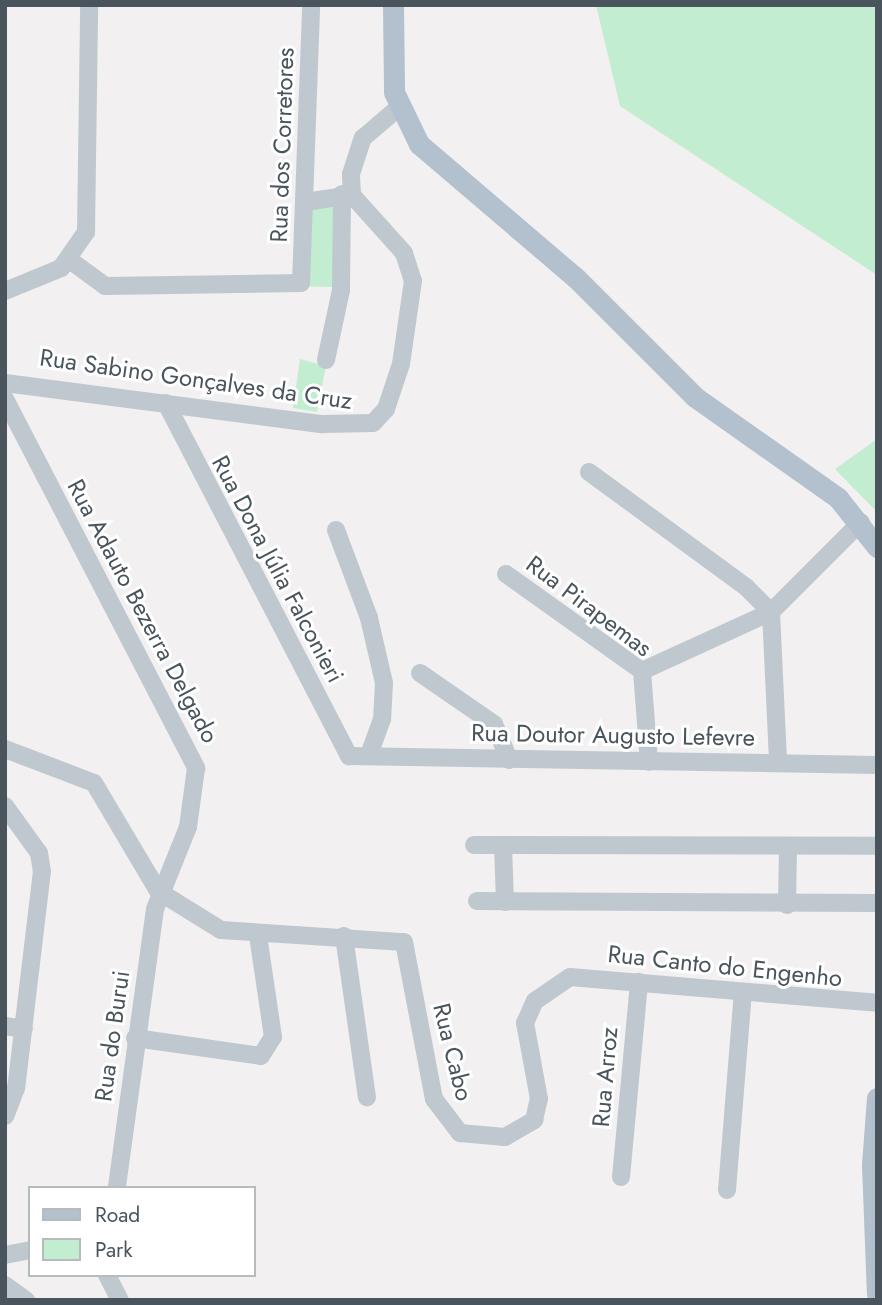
<!DOCTYPE html>
<html>
<head>
<meta charset="utf-8">
<style>
	body { margin:0 }
	#map { position:relative; width:882px; height:1305px; overflow:hidden; background:#f2f0f0; font-family:Jost,sans-serif }
	div>[style] { position:absolute }
	.green>* { inset:0; background:#c2edd1; transform-origin:0 0 }
	.minor>* { height:18px; margin:-9px; padding:0 9px; transform-origin:9px; border-radius:9px; background:#bfc8ce }
	.major>* { height:21px; margin:-10.5px; padding:0 10.5px; transform-origin:10.5px; border-radius:10.5px; background:#b2c1cd }
	span { translate:-50% -50%; white-space:nowrap; text-align:center; line-height:1.15; -webkit-text-stroke:6px #fff; paint-order:stroke }
	.street-label { font-size:24px; color:#49545c }
	.frame { position:absolute; inset:0; border:7px solid #49545c; pointer-events:none }
	.legend { position:absolute; left:28px; top:1186px; width:228px; height:91px; box-sizing:border-box; background:#fff; border:2px solid #b6bbbe; margin:0; padding:9px 12px; list-style:none; font-size:21px; color:#49545c }
	.legend li { display:flex; align-items:center; gap:14px; height:35px }
	.legend b { width:35px; border:2px solid #b6bbbe }
</style>
</head>
<body>
<div id="map">
	<div class="green">
		<div style="clip-path:polygon(596px 5px,877px 5px,877px 275px,620px 106px)"></div>
		<div style="left:341px;top:200px;width:87px;height:33px;rotate:91deg"></div>
		<div style="clip-path:polygon(300px 359px,326px 366px,317px 412px,293px 408px)"></div>
		<div style="clip-path:polygon(877px 439px,877px 512px,835px 469px)"></div>
	</div>
	<div class="minor">
		<div style="left:305px;top:202px;width:48px;rotate:-8.5deg"></div>
		<div style="left:71px;top:261px;width:42px;rotate:36.3deg"></div>
		<div style="left:105px;top:286px;width:196px;rotate:-0.9deg"></div>
		<div style="left:301px;top:283px;width:278px;rotate:-87.9deg"></div>
		<div style="left:5px;top:291px;width:61px;rotate:-22.3deg"></div>
		<div style="left:61px;top:268px;width:44px;rotate:-55.2deg"></div>
		<div style="left:86px;top:232px;width:227px;rotate:-89.2deg"></div>
		<div style="left:326px;top:360px;width:72px;rotate:-77.9deg"></div>
		<div style="left:341px;top:290px;width:96px;rotate:-89.4deg"></div>
		<div style="left:5px;top:383px;width:320px;rotate:7.4deg"></div>
		<div style="left:322px;top:424px;width:51px;rotate:-1.1deg"></div>
		<div style="left:373px;top:423px;width:19px;rotate:-47deg"></div>
		<div style="left:386px;top:409px;width:47px;rotate:-71.6deg"></div>
		<div style="left:401px;top:364px;width:84px;rotate:-81.8deg"></div>
		<div style="left:413px;top:281px;width:29px;rotate:-108deg"></div>
		<div style="left:404px;top:253px;width:78px;rotate:-131.9deg"></div>
		<div style="left:352px;top:195px;width:21px;rotate:-93deg"></div>
		<div style="left:351px;top:174px;width:38px;rotate:-72deg"></div>
		<div style="left:363px;top:138px;width:46px;rotate:-40.6deg"></div>
		<div style="left:5px;top:399px;width:416px;rotate:62.6deg"></div>
		<div style="left:196px;top:768px;width:60px;rotate:97.7deg"></div>
		<div style="left:188px;top:827px;width:88px;rotate:111.9deg"></div>
		<div style="left:155px;top:909px;width:282px;rotate:97.8deg"></div>
		<div style="left:166px;top:403px;width:398px;rotate:62.6deg"></div>
		<div style="left:349px;top:756px;width:528px;rotate:0.98deg"></div>
		<div style="left:589px;top:472px;width:195px;rotate:36.2deg"></div>
		<div style="left:746px;top:587px;width:35px;rotate:45deg"></div>
		<div style="left:771px;top:612px;width:150px;rotate:87.3deg"></div>
		<div style="left:336px;top:530px;width:94px;rotate:69.4deg"></div>
		<div style="left:369px;top:618px;width:67px;rotate:77deg"></div>
		<div style="left:384px;top:683px;width:36px;rotate:93deg"></div>
		<div style="left:382px;top:719px;width:38px;rotate:110deg"></div>
		<div style="left:506px;top:574px;width:167px;rotate:35.5deg"></div>
		<div style="left:642px;top:671px;width:91px;rotate:85.6deg"></div>
		<div style="left:642px;top:671px;width:142px;rotate:-24.6deg"></div>
		<div style="left:771px;top:612px;width:127px;rotate:-45deg"></div>
		<div style="left:420px;top:673px;width:90px;rotate:34.6deg"></div>
		<div style="left:494px;top:724px;width:39px;rotate:67deg"></div>
		<div style="left:5px;top:749px;width:95px;rotate:20.9deg"></div>
		<div style="left:94px;top:783px;width:126px;rotate:59.3deg"></div>
		<div style="left:158px;top:891px;width:74px;rotate:31.8deg"></div>
		<div style="left:221px;top:930px;width:183px;rotate:3.8deg"></div>
		<div style="left:404px;top:942px;width:160px;rotate:79.2deg"></div>
		<div style="left:434px;top:1099px;width:43px;rotate:52.6deg"></div>
		<div style="left:460px;top:1133px;width:45px;rotate:5.1deg"></div>
		<div style="left:505px;top:1137px;width:34px;rotate:-30deg"></div>
		<div style="left:534px;top:1120px;width:22px;rotate:-77deg"></div>
		<div style="left:539px;top:1099px;width:77px;rotate:-100.4deg"></div>
		<div style="left:525px;top:1023px;width:24px;rotate:-66deg"></div>
		<div style="left:535px;top:1001px;width:42px;rotate:-34.4deg"></div>
		<div style="left:570px;top:977px;width:308px;rotate:4.8deg"></div>
		<div style="left:5px;top:806px;width:58px;rotate:54.1deg"></div>
		<div style="left:39px;top:853px;width:18px;rotate:81deg"></div>
		<div style="left:42px;top:871px;width:219px;rotate:96.8deg"></div>
		<div style="left:16px;top:1088px;width:30px;rotate:111deg"></div>
		<div style="left:474px;top:845px;width:403px;rotate:0.1deg"></div>
		<div style="left:503px;top:845px;width:57px;rotate:88deg"></div>
		<div style="left:477px;top:901px;width:400px;rotate:0.3deg"></div>
		<div style="left:787px;top:905px;width:58px;rotate:-89deg"></div>
		<div style="left:344px;top:936px;width:163px;rotate:81.9deg"></div>
		<div style="left:5px;top:1026px;width:19px;rotate:9deg"></div>
		<div style="left:135px;top:1038px;width:127px;rotate:8.1deg"></div>
		<div style="left:261px;top:1056px;width:22px;rotate:-58deg"></div>
		<div style="left:273px;top:1037px;width:102px;rotate:-98.4deg"></div>
		<div style="left:621px;top:1177px;width:196px;rotate:-84.7deg"></div>
		<div style="left:727px;top:1190px;width:198px;rotate:-85.4deg"></div>
		<div style="left:5px;top:1255px;width:25px;rotate:-11deg"></div>
		<div style="left:107px;top:1275px;width:28px;rotate:63deg"></div>
		<div style="left:5px;top:1285px;width:26px;rotate:36deg"></div>
	</div>
	<div class="major">
		<div style="left:393px;top:5px;width:87px;rotate:89.3deg"></div>
		<div style="left:394px;top:92px;width:58px;rotate:64.3deg"></div>
		<div style="left:419px;top:144px;width:206px;rotate:40.5deg"></div>
		<div style="left:576px;top:278px;width:168px;rotate:45deg"></div>
		<div style="left:695px;top:397px;width:175px;rotate:35.2deg"></div>
		<div style="left:838px;top:498px;width:63px;rotate:51.5deg"></div>
		<div style="left:877px;top:1098px;width:67px;rotate:94.3deg"></div>
		<div style="left:872px;top:1165px;width:129px;rotate:87.8deg"></div>
	</div>
	<div class="street-label">
		<span style="left:282px;top:145px;rotate:-88deg">Rua dos Corretores</span>
		<span style="left:196px;top:379px;rotate:8deg">Rua Sabino Gonçalves da Cruz</span>
		<span style="left:278px;top:569px;rotate:62deg">Rua Dona Júlia Falconieri</span>
		<span style="left:589px;top:606px;rotate:37deg">Rua Pirapemas</span>
		<span style="left:143px;top:611px;rotate:62deg">Rua Adauto Bezerra Delgado</span>
		<span style="left:613px;top:735px;rotate:1deg">Rua Doutor Augusto Lefevre</span>
		<span style="left:725px;top:966px;rotate:6deg">Rua Canto do Engenho</span>
		<span style="left:112px;top:1036px;rotate:-82deg">Rua do Burui</span>
		<span style="left:453px;top:1052px;rotate:76deg">Rua Cabo</span>
		<span style="left:605px;top:1077px;rotate:-85deg">Rua Arroz</span>
	</div>
	<div class="frame"></div>
	<ul class="legend">
	<li><b style="height:9px;background:#b2c1cd"></b>Road</li>
	<li><b style="height:19px;background:#c2edd1"></b>Park</li>
	</ul>
</div>
</body>
</html>
